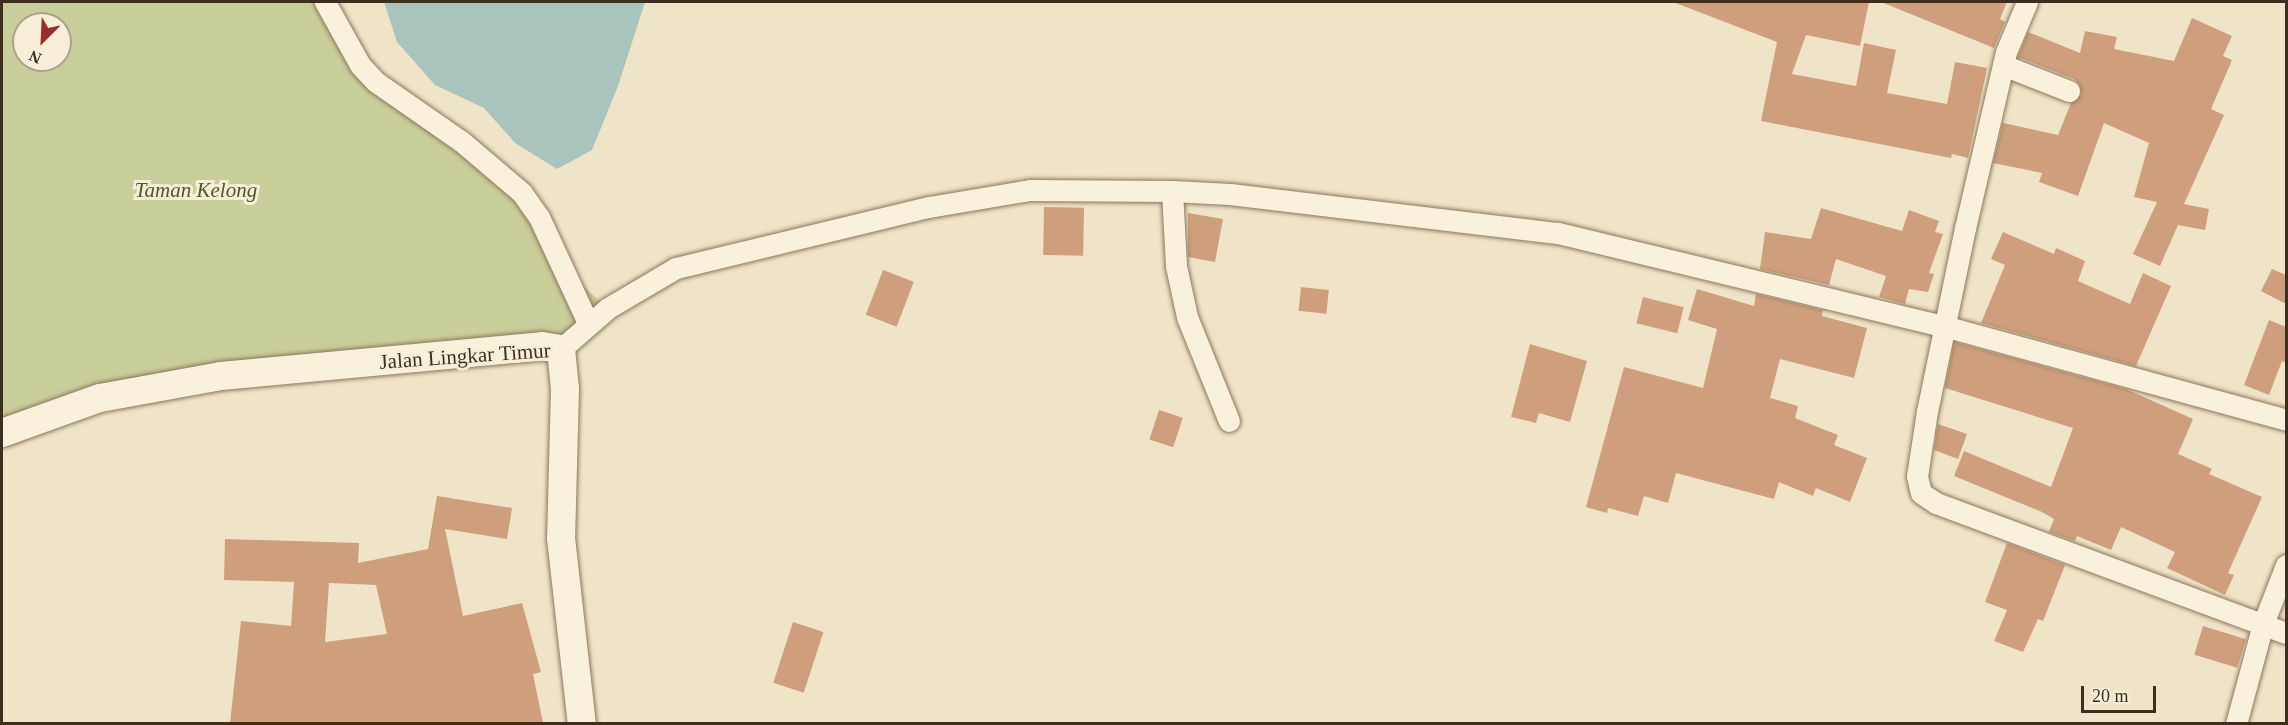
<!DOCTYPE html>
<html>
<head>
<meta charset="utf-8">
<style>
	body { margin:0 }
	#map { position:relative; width:2288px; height:725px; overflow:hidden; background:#f0e4c8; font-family:"Times New Roman",serif }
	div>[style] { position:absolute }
	.green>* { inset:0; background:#c9cf9b }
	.water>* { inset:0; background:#a9c4bc }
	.building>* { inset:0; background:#cf9f7d; transform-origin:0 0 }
	.roads { filter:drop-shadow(0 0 2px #8d765c) drop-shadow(0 0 2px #8d765c) }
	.minor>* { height:21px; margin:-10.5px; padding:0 10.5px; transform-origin:10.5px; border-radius:10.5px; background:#faf1dc }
	.secondary>* { height:28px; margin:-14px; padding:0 14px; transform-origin:14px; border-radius:14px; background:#faf1dc }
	span { translate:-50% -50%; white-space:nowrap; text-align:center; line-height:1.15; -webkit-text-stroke:6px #f7eed8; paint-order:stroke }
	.park-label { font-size:21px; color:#4d5a26; font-style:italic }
	.street-label { font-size:21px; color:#3d2e20 }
	.frame { position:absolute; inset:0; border:3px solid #3d2e20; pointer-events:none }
	.north { position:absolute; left:12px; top:12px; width:60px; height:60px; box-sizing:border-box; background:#f7eed8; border:2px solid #ada18e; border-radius:50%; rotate:204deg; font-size:16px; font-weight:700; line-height:24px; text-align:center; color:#3d2e20 }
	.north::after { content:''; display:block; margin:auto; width:21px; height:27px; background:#9e2a2b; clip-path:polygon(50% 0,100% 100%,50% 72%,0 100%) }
	.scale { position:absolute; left:2081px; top:686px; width:75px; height:27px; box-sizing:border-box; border:3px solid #3d2e20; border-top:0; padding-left:8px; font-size:18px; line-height:21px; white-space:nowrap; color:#3d2e20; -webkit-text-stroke:4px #f7eed8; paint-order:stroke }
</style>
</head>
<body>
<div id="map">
	<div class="green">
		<div style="clip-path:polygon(evenodd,2px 2px,331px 2px,345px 40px,539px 217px,563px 269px,608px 308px,559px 348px,221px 376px,2px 433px,2px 2px,24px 24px,60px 24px,60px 60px,24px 60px,24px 24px)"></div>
	</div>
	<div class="water">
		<div style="clip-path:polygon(384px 2px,645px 2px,618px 86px,592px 150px,557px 169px,515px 143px,484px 108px,435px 85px,397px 42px)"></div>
	</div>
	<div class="building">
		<div style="clip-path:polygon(1673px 2px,1869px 2px,1860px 46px,1806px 35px,1792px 74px,1856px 86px,1864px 43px,1896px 50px,1887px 93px,1947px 104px,1955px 62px,1987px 68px,1968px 158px,1952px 154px,1951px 158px,1761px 121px,1777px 42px)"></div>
		<div style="clip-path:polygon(1881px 2px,2007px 2px,2000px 19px,2005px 22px,1994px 48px)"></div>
		<div style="clip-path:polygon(2192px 18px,2232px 36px,2223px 56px,2232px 60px,2211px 109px,2224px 115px,2184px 204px,2209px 209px,2205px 230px,2178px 225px,2160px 266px,2133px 254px,2157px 202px,2134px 197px,2149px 143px,2104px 123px,2078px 196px,2039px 182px,2042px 173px,1993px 163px,2003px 123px,2058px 135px,2071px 103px,2081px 95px,2079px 84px,2074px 79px,2018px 57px,2028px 32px,2080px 53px,2085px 31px,2117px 37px,2114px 49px,2174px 61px)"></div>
		<div style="left:1044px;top:207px;width:40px;height:48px;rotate:1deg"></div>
		<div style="clip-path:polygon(1821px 208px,1902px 231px,1909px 210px,1939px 221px,1935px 232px,1943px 234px,1929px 273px,1934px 274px,1928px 292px,1909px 289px,1905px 304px,1879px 297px,1886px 276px,1836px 259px,1829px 285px,1760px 269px,1765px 232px,1811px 239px)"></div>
		<div style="clip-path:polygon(1188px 213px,1223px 219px,1215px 262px,1188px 257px)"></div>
		<div style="clip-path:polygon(2003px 232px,2054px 254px,2056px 248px,2085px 261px,2078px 281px,2130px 304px,2143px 273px,2171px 286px,2136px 366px,1981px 323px,2005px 265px,1991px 259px)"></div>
		<div style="clip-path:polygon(2272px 269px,2286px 275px,2286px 304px,2261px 291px)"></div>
		<div style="left:883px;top:270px;width:33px;height:48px;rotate:21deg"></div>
		<div style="left:1301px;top:287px;width:28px;height:24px;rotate:6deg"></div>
		<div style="clip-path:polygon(1697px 289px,1754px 306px,1756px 294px,1823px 310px,1822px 316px,1867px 328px,1854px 378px,1780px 359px,1770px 398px,1798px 406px,1795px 418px,1838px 435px,1834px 445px,1867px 458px,1850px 502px,1816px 488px,1813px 496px,1779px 482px,1774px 499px,1676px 473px,1668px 503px,1644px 496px,1638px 516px,1608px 508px,1607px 513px,1586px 507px,1624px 367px,1703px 388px,1717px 329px,1688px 320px)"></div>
		<div style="left:1643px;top:297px;width:42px;height:27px;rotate:14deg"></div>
		<div style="clip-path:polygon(2269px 320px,2286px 327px,2286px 363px,2282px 361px,2269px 395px,2244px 385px)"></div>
		<div style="clip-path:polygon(1954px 342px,2126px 389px,2193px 419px,2178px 454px,2212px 469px,2209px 474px,2262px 497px,2228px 573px,2234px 575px,2225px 595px,2167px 568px,2175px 552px,2121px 527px,2111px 550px,2077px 536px,2075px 541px,2049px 532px,2054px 519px,2042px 512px,1954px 476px,1964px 451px,2051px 487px,2073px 428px,1945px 388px)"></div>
		<div style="clip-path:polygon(1530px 344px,1587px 361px,1570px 422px,1539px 413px,1536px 423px,1511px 417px)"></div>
		<div style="left:1159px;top:410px;width:25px;height:31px;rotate:18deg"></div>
		<div style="clip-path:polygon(1938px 424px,1967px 434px,1958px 459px,1934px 450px)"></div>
		<div style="clip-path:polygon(evenodd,437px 496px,512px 508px,507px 539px,445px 529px,463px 616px,522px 603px,541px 672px,533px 674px,543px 723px,230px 723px,241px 621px,291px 626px,294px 582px,224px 580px,225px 539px,359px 543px,358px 563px,428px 549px,437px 496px,329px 583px,376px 585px,387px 634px,325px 642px,329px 583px)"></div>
		<div style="clip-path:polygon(2007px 543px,2065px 565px,2043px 621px,2038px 619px,2023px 652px,1994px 641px,2007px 610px,1985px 602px)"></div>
		<div style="left:793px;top:622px;width:32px;height:64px;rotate:18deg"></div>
		<div style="left:2203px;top:626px;width:45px;height:30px;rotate:17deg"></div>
	</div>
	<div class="roads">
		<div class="minor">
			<div style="left:325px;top:2px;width:72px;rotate:60.9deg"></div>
			<div style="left:360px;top:65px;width:23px;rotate:47deg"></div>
			<div style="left:376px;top:82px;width:103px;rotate:34.8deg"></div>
			<div style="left:461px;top:141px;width:80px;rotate:40.4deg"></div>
			<div style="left:522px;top:193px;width:29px;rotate:55deg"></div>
			<div style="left:539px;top:217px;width:117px;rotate:65.2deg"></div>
			<div style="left:2027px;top:2px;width:54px;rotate:112.8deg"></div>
			<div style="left:2006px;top:52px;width:181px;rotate:103.1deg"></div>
			<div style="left:1965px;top:228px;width:187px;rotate:101.7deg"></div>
			<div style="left:1927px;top:411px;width:66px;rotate:98.7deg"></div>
			<div style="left:1917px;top:476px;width:17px;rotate:77deg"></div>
			<div style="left:1921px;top:493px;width:18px;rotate:34deg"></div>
			<div style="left:1936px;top:503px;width:373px;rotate:20.4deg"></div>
			<div style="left:2003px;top:65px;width:71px;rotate:21.5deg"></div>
			<div style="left:1172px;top:191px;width:75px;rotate:86.9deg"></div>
			<div style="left:1176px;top:266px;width:52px;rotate:77.8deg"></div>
			<div style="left:1187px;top:317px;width:112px;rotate:68deg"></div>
			<div style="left:561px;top:349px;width:62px;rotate:-41.1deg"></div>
			<div style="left:608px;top:308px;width:79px;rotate:-30.5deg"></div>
			<div style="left:676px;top:268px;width:260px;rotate:-13.6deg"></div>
			<div style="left:929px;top:207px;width:102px;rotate:-9.6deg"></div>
			<div style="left:1030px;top:190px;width:142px;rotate:0.4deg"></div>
			<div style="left:1172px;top:191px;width:58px;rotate:3deg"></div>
			<div style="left:1230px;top:194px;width:330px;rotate:6.8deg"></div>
			<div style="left:1558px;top:233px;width:400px;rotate:13.6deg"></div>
			<div style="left:1947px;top:327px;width:352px;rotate:15.3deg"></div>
			<div style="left:2236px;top:724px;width:104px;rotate:-74.9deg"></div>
			<div style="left:2263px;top:624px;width:63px;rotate:-68.7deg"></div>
		</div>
		<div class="secondary">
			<div style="left:2px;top:433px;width:104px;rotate:-19.7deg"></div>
			<div style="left:100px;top:398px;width:123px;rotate:-10.3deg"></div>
			<div style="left:221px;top:376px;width:322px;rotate:-5.3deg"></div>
			<div style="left:542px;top:346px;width:19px;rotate:9deg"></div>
			<div style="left:561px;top:349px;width:40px;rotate:84.3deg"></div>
			<div style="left:565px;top:389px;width:149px;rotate:91.5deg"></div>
			<div style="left:561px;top:538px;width:187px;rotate:83.6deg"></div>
		</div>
	</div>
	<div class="park-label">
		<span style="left:196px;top:190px">Taman Kelong</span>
	</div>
	<div class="street-label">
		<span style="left:465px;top:356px;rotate:-4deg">Jalan Lingkar Timur</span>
	</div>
	<div class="frame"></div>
	<div class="north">N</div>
	<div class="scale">20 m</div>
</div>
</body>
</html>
